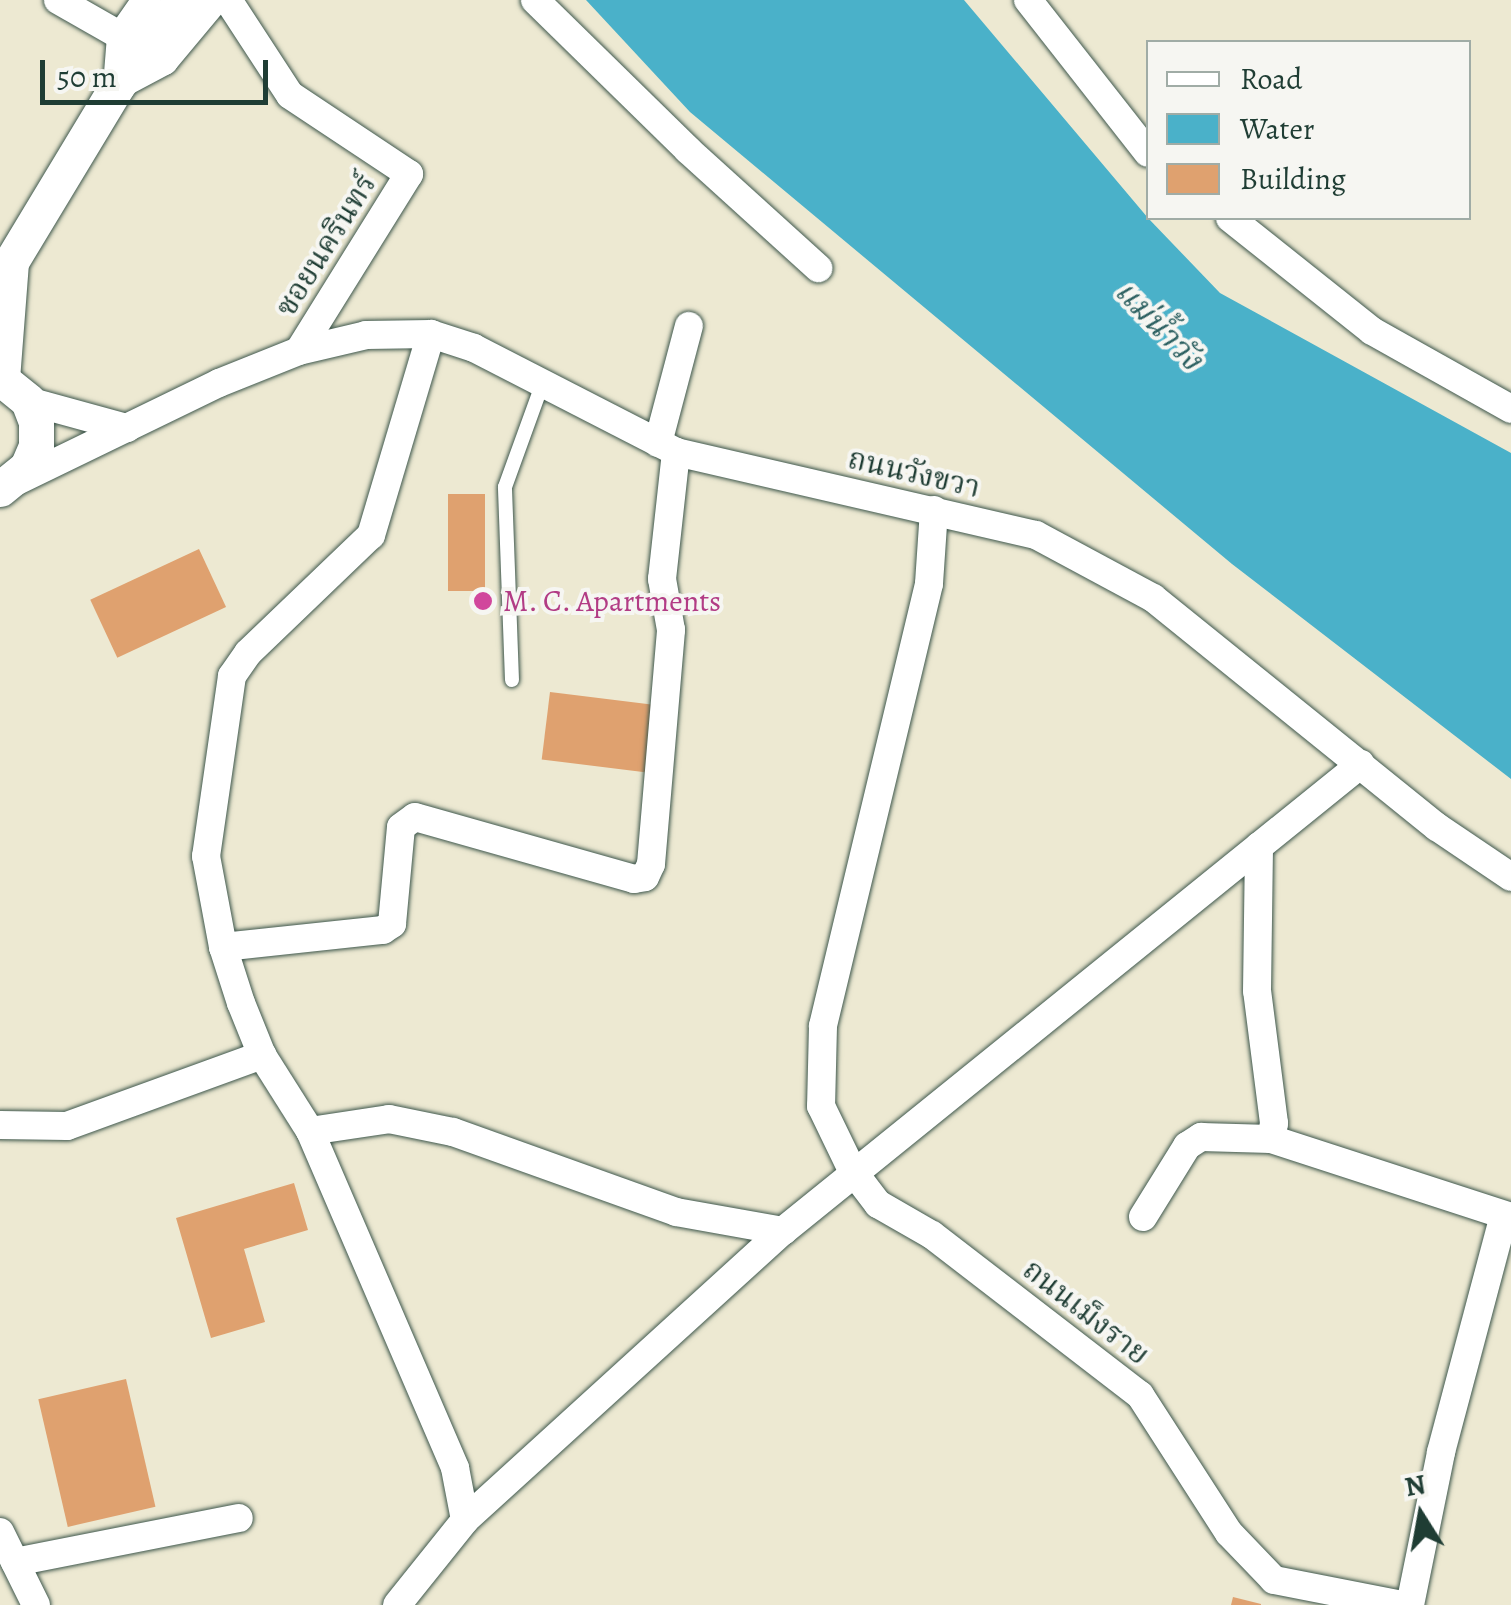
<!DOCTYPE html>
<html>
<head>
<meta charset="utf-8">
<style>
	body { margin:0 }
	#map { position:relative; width:1511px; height:1605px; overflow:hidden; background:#ede9d2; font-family:Alegreya,"Noto Serif Thai",serif }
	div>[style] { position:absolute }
	.water>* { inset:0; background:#4ab1c9 }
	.building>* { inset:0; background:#dfa16f; transform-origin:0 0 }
	.roads { filter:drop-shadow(0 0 2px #3e574c) drop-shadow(0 0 2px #3e574c) }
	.service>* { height:14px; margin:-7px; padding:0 7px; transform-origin:7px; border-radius:7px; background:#fff }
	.minor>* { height:28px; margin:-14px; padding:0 14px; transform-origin:14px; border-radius:14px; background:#fff }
	.tertiary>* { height:35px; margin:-17.5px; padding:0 17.5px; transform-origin:17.5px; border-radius:17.5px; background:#fff }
	.dots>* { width:28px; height:28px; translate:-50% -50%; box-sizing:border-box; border:5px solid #f6f6f2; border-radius:50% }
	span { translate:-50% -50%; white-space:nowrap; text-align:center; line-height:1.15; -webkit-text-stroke:8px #f6f6f2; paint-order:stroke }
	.street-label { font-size:30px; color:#1f3d34 }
	.hotel-label { font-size:30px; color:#b23c85 }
	.left { translate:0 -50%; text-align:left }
	.water-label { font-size:32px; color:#2c6061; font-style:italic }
	.legend { position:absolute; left:1146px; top:40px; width:325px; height:180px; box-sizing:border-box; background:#f6f6f2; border:2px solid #a0aca6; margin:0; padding:12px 18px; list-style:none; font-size:30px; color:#1f3d34 }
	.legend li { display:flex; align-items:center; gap:20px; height:50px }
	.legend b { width:50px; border:2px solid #a0aca6 }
	.north { position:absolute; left:1371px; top:1465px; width:100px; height:100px; -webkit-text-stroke:8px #f6f6f2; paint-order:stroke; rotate:349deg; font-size:28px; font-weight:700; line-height:40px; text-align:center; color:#1f3d34 }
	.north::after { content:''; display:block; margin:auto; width:35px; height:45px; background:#1f3d34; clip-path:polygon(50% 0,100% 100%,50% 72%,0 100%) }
	.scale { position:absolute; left:40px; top:60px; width:228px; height:45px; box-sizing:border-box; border:5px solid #1f3d34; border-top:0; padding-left:12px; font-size:30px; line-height:35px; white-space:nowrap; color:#1f3d34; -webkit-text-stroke:8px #f6f6f2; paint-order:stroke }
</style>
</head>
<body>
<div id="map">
	<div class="water">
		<div style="clip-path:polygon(586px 0,964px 0,1148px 218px,1220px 293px,1511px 453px,1511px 779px,1232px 564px,690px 112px)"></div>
	</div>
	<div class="building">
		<div style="left:448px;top:494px;width:37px;height:97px"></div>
		<div style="left:199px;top:549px;width:64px;height:120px;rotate:65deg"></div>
		<div style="left:550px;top:692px;width:104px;height:68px;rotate:7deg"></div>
		<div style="clip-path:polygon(294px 1183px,308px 1230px,244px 1249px,265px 1322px,211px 1338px,176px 1218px)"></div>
		<div style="left:126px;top:1379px;width:131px;height:90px;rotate:77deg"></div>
		<div style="clip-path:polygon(1233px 1597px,1261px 1604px,1261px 1605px,1231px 1605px)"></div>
	</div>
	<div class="roads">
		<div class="service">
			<div style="left:512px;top:680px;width:193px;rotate:-92.1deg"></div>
			<div style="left:505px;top:487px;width:109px;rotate:-70.1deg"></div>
		</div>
		<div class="minor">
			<div style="left:58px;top:0;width:73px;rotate:29.7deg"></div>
			<div style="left:228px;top:0;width:113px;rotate:56.9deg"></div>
			<div style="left:290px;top:95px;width:143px;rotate:33.6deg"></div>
			<div style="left:409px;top:174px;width:208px;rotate:121.9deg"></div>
			<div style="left:535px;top:0;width:214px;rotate:44.4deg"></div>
			<div style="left:688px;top:150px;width:176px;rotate:42.2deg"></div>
			<div style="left:1028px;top:0;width:194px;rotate:51.9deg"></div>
			<div style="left:123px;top:83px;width:47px;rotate:-28.2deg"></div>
			<div style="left:164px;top:61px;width:80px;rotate:-50.1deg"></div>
			<div style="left:117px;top:86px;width:50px;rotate:-85.4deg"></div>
			<div style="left:121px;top:36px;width:44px;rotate:-55.2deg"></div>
			<div style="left:1230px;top:218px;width:181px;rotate:38.5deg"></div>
			<div style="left:1372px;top:331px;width:159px;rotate:29.3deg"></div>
			<div style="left:431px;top:334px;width:210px;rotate:106.6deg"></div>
			<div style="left:371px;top:535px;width:170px;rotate:136.2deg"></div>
			<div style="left:248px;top:653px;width:28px;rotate:125deg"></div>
			<div style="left:232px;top:676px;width:182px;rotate:98.2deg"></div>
			<div style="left:206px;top:856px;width:93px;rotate:79.4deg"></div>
			<div style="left:223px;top:947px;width:59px;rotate:72.2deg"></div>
			<div style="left:241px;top:1003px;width:56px;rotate:68deg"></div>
			<div style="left:262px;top:1055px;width:90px;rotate:57.7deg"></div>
			<div style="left:310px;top:1131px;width:367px;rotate:66.7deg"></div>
			<div style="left:455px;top:1468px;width:53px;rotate:79.1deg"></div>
			<div style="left:28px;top:401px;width:103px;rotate:15.3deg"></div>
			<div style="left:658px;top:443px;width:121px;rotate:-75.2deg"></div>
			<div style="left:13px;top:483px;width:229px;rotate:-25.9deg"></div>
			<div style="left:219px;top:383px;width:86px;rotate:-21.8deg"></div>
			<div style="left:299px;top:351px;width:69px;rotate:-13.4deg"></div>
			<div style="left:366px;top:335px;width:65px;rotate:-0.9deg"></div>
			<div style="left:431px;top:334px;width:45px;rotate:18deg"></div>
			<div style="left:474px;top:348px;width:227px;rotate:27.2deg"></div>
			<div style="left:676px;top:452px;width:369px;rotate:13deg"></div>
			<div style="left:1036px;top:535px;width:133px;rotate:28.3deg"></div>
			<div style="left:1153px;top:598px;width:365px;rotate:38.9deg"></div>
			<div style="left:1437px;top:827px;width:89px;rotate:34deg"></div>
			<div style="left:934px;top:510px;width:74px;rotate:93.9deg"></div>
			<div style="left:929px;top:584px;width:455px;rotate:103.5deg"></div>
			<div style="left:823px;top:1026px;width:80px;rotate:91.4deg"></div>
			<div style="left:821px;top:1106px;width:71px;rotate:64.2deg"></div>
			<div style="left:852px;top:1170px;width:43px;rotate:52.6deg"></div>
			<div style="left:878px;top:1204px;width:62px;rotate:29.9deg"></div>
			<div style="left:932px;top:1235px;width:262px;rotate:37.6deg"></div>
			<div style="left:1140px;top:1395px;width:164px;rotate:57.2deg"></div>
			<div style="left:1229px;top:1533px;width:65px;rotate:46.2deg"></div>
			<div style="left:1274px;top:1580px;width:131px;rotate:11deg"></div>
			<div style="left:223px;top:947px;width:161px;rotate:-6.1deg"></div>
			<div style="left:383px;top:930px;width:11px;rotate:-34deg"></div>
			<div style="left:392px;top:924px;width:97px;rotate:-84.7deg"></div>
			<div style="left:401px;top:827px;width:17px;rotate:-36deg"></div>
			<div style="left:415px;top:817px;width:228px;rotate:15.8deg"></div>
			<div style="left:634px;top:879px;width:11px;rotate:-10deg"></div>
			<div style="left:645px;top:877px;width:14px;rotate:-65deg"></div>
			<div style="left:651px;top:864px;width:235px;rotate:-85.1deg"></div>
			<div style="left:671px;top:630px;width:52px;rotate:-100deg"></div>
			<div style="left:662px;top:579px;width:128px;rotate:-83.7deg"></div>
			<div style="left:0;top:1125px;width:67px;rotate:0.9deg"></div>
			<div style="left:67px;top:1126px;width:208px;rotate:-20deg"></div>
			<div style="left:310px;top:1131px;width:80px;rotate:-8.6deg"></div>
			<div style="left:389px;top:1119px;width:65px;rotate:11.5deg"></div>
			<div style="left:453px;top:1132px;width:237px;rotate:19.7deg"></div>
			<div style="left:676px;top:1212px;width:109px;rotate:10.1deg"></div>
			<div style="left:1271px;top:1139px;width:252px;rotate:18deg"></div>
			<div style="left:1143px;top:1217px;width:84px;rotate:-58.2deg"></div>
			<div style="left:1187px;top:1146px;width:17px;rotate:-33deg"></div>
			<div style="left:1201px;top:1137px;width:70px;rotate:1.6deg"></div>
			<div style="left:1271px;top:1139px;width:16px;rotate:-79deg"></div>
			<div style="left:1274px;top:1123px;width:133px;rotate:-97.3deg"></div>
			<div style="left:1257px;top:991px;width:145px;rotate:-89.2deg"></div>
			<div style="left:0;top:1532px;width:81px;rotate:63.7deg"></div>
			<div style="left:15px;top:1562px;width:228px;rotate:-11.1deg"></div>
			<div style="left:397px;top:1605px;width:109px;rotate:-51.3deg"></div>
			<div style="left:465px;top:1520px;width:430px;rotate:-42.3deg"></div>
			<div style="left:783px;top:1231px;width:743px;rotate:-38.94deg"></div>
			<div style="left:1410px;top:1605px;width:156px;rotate:-78.5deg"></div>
			<div style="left:1441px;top:1452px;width:244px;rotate:-75.1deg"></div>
		</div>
		<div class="tertiary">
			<div style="left:0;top:280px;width:227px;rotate:-58.9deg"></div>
			<div style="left:117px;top:86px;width:107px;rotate:-53.3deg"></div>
			<div style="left:0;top:378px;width:36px;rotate:39deg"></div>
			<div style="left:28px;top:401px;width:22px;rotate:69deg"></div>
			<div style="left:36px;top:422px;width:24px;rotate:90deg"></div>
			<div style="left:36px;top:446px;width:23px;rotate:113deg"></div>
			<div style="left:27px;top:467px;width:35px;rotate:141deg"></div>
			<div style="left:2px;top:379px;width:118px;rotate:-85.6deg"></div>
		</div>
	</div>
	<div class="dots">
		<div style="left:483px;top:601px;background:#d1479c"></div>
	</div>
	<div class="street-label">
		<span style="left:326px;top:245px;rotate:-58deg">ซอยนครินทร์</span>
		<span style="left:914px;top:473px;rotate:13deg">ถนนวังขวา</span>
		<span style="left:1086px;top:1312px;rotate:38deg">ถนนเม็งราย</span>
	</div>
	<div class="hotel-label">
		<span class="left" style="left:503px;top:601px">M. C. Apartments</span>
	</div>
	<div class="water-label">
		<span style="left:1159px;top:325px;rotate:46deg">แม่น้ำวัง</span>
	</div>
	<ul class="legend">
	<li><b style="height:12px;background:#fff"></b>Road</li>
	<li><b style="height:28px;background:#4ab1c9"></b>Water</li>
	<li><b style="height:28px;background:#dfa16f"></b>Building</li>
	</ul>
	<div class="north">N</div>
	<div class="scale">50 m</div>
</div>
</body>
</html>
